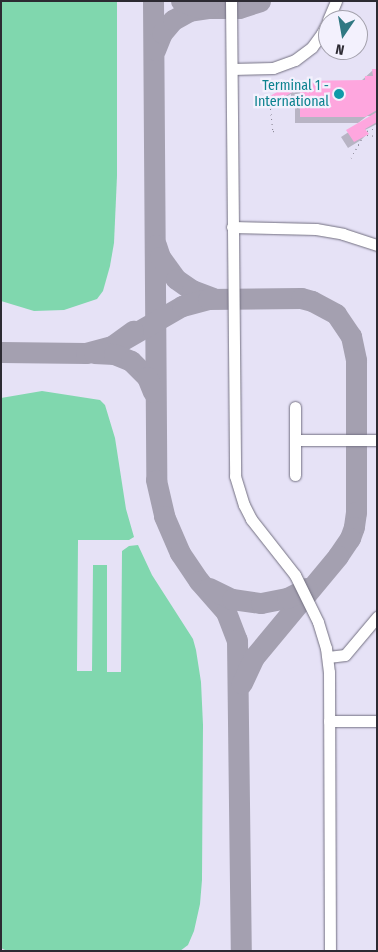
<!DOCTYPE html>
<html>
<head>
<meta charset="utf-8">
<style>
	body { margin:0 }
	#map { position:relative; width:378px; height:952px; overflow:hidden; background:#e6e2f6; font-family:"Fira Sans Condensed",sans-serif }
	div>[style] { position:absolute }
	.green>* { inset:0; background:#80d7ae }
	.shadow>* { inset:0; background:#0003 }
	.taxiway>* { height:21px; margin:-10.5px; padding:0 10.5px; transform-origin:10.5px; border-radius:10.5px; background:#a4a0b0 }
	.building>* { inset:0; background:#fea6de }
	.path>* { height:1px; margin-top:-0.5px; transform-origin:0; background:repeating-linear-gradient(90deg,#83808e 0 1px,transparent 0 5px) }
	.roads { filter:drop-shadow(0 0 1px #726f80) drop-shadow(0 0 1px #726f80) }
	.minor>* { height:11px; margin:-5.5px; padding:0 5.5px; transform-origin:5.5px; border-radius:5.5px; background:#fff }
	.dots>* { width:14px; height:14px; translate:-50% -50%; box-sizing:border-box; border:2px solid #f3f1fd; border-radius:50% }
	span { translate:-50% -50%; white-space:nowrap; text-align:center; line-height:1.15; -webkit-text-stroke:4.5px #f3f1fd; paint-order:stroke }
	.culture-label { font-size:14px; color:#0d838f }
	.right { translate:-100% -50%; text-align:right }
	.frame { position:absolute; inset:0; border:2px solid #2c2a32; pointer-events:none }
	.north { position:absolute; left:318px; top:10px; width:50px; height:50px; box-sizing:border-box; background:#f3f1fd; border:1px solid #a3a1ac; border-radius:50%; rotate:192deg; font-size:14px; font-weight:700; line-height:20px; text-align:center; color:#2c2a32 }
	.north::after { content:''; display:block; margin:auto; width:18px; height:22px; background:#307882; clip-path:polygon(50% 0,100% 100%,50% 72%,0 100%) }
</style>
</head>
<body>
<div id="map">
	<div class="green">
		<div style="clip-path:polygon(1px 1px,117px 1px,117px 176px,114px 243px,110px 266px,103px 291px,97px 299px,64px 310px,34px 311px,1px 301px)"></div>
		<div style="clip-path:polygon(42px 391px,100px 400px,105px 405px,115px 438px,126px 509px,134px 537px,129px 540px,78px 540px,77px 671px,92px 671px,93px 565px,107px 565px,107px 672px,121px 672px,122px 551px,129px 546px,138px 545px,152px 575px,193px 639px,196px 650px,201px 682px,203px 725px,202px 880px,200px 904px,194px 931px,188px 945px,180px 951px,7px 951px,1px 948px,1px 398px)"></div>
	</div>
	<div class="shadow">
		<div style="clip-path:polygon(373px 70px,377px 70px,377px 124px,365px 130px,367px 134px,361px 140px,348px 148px,341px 137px,373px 116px,367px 116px,358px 123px,295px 123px,295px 98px,291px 98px,291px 94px,269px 107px,265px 103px,297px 82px,361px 81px)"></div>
	</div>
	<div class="taxiway">
		<div style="left:153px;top:1px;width:479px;rotate:89.6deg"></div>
		<div style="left:156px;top:480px;width:37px;rotate:77deg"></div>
		<div style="left:164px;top:516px;width:40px;rotate:66.6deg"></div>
		<div style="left:180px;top:553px;width:34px;rotate:56deg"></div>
		<div style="left:199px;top:581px;width:41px;rotate:48.9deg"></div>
		<div style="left:226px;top:612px;width:30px;rotate:69deg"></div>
		<div style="left:237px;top:640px;width:311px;rotate:89.3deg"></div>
		<div style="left:209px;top:8px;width:30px"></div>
		<div style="left:239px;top:8px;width:22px;rotate:-18deg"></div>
		<div style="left:155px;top:50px;width:18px;rotate:-68deg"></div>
		<div style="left:162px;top:33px;width:17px;rotate:-50deg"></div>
		<div style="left:173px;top:20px;width:18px;rotate:-29deg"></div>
		<div style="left:189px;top:11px;width:19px;rotate:-9deg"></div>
		<div style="left:208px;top:8px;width:11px;rotate:-175deg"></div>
		<div style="left:197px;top:7px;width:17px;rotate:-159deg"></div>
		<div style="left:156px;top:245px;width:13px;rotate:72deg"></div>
		<div style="left:160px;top:257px;width:27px;rotate:54deg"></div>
		<div style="left:176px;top:279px;width:19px;rotate:35deg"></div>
		<div style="left:192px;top:290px;width:22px;rotate:21deg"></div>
		<div style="left:123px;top:340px;width:68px;rotate:-30deg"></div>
		<div style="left:182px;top:306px;width:27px;rotate:-15deg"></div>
		<div style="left:208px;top:299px;width:93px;rotate:-0.6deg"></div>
		<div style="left:301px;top:298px;width:11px;rotate:15deg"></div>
		<div style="left:312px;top:301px;width:27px;rotate:28deg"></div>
		<div style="left:336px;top:314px;width:27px;rotate:56deg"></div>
		<div style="left:351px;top:336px;width:25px;rotate:78deg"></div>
		<div style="left:356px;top:360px;width:152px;rotate:90deg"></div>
		<div style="left:356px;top:512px;width:15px;rotate:98deg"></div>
		<div style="left:354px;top:527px;width:12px;rotate:110deg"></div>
		<div style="left:350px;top:538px;width:22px;rotate:124deg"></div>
		<div style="left:338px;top:556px;width:131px;rotate:129.7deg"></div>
		<div style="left:254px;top:657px;width:29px;rotate:115deg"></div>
		<div style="left:1px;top:352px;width:85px;rotate:0.7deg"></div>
		<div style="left:86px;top:353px;width:27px;rotate:-15deg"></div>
		<div style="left:112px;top:346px;width:26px;rotate:-36deg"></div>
		<div style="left:94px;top:353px;width:20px;rotate:3deg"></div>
		<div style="left:114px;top:354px;width:18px;rotate:22deg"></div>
		<div style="left:131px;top:361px;width:23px;rotate:45deg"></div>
		<div style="left:147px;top:377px;width:16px;rotate:68deg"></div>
		<div style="left:209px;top:588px;width:25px;rotate:26deg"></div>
		<div style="left:232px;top:599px;width:29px;rotate:8deg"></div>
		<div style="left:261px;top:603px;width:26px;rotate:-11deg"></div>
		<div style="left:287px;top:598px;width:22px;rotate:-27deg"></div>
	</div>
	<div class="building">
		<div style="clip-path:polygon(372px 69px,377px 69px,377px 110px,365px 117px,300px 117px,300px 92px,297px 92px,296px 90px,277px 101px,270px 96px,297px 81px,365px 80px,365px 76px,373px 76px)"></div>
		<div style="clip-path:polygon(377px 112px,377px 122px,365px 129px,369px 134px,354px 142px,346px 130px)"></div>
	</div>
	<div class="path">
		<div style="left:274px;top:101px;width:5px;rotate:143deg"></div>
		<div style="left:270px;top:104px;width:27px;rotate:84deg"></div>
		<div style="left:273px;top:131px;width:4px;rotate:14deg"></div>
		<div style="left:367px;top:131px;width:11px;rotate:-22deg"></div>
		<div style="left:367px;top:135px;width:10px;rotate:6deg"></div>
		<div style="left:351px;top:158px;width:23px;rotate:-61deg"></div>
	</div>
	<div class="roads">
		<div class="minor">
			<div style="left:231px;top:1px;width:475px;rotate:89.5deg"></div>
			<div style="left:235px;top:476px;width:30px;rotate:73deg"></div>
			<div style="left:244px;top:505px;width:16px;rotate:63deg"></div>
			<div style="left:251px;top:519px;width:71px;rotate:51.8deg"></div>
			<div style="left:295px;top:575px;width:52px;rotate:63.9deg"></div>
			<div style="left:318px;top:622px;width:27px;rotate:73deg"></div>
			<div style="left:326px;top:648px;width:24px;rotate:83deg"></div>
			<div style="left:329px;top:672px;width:279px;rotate:89.8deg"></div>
			<div style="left:328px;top:20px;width:21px;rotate:-67deg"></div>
			<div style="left:232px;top:69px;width:41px;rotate:-1.4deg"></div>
			<div style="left:273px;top:68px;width:23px;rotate:-20deg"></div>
			<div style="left:295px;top:60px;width:21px;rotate:-37deg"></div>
			<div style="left:312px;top:47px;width:17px;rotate:-54deg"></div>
			<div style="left:322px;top:33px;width:13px;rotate:-63deg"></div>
			<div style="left:232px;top:227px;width:84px;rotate:1.4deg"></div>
			<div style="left:316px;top:229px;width:27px;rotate:10deg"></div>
			<div style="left:343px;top:234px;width:36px;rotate:18deg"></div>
			<div style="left:295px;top:407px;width:68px;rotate:90deg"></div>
			<div style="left:295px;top:440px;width:82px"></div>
			<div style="left:328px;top:657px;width:17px;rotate:-7deg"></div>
			<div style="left:345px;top:655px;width:50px;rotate:-49.9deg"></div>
			<div style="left:329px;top:721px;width:48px"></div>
		</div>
	</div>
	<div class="dots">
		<div style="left:339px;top:94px;background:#0f9aa8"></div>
	</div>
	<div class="culture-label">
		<span class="right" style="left:329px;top:94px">Terminal 1 -<br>International</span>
	</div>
	<div class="frame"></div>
	<div class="north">N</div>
</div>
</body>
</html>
